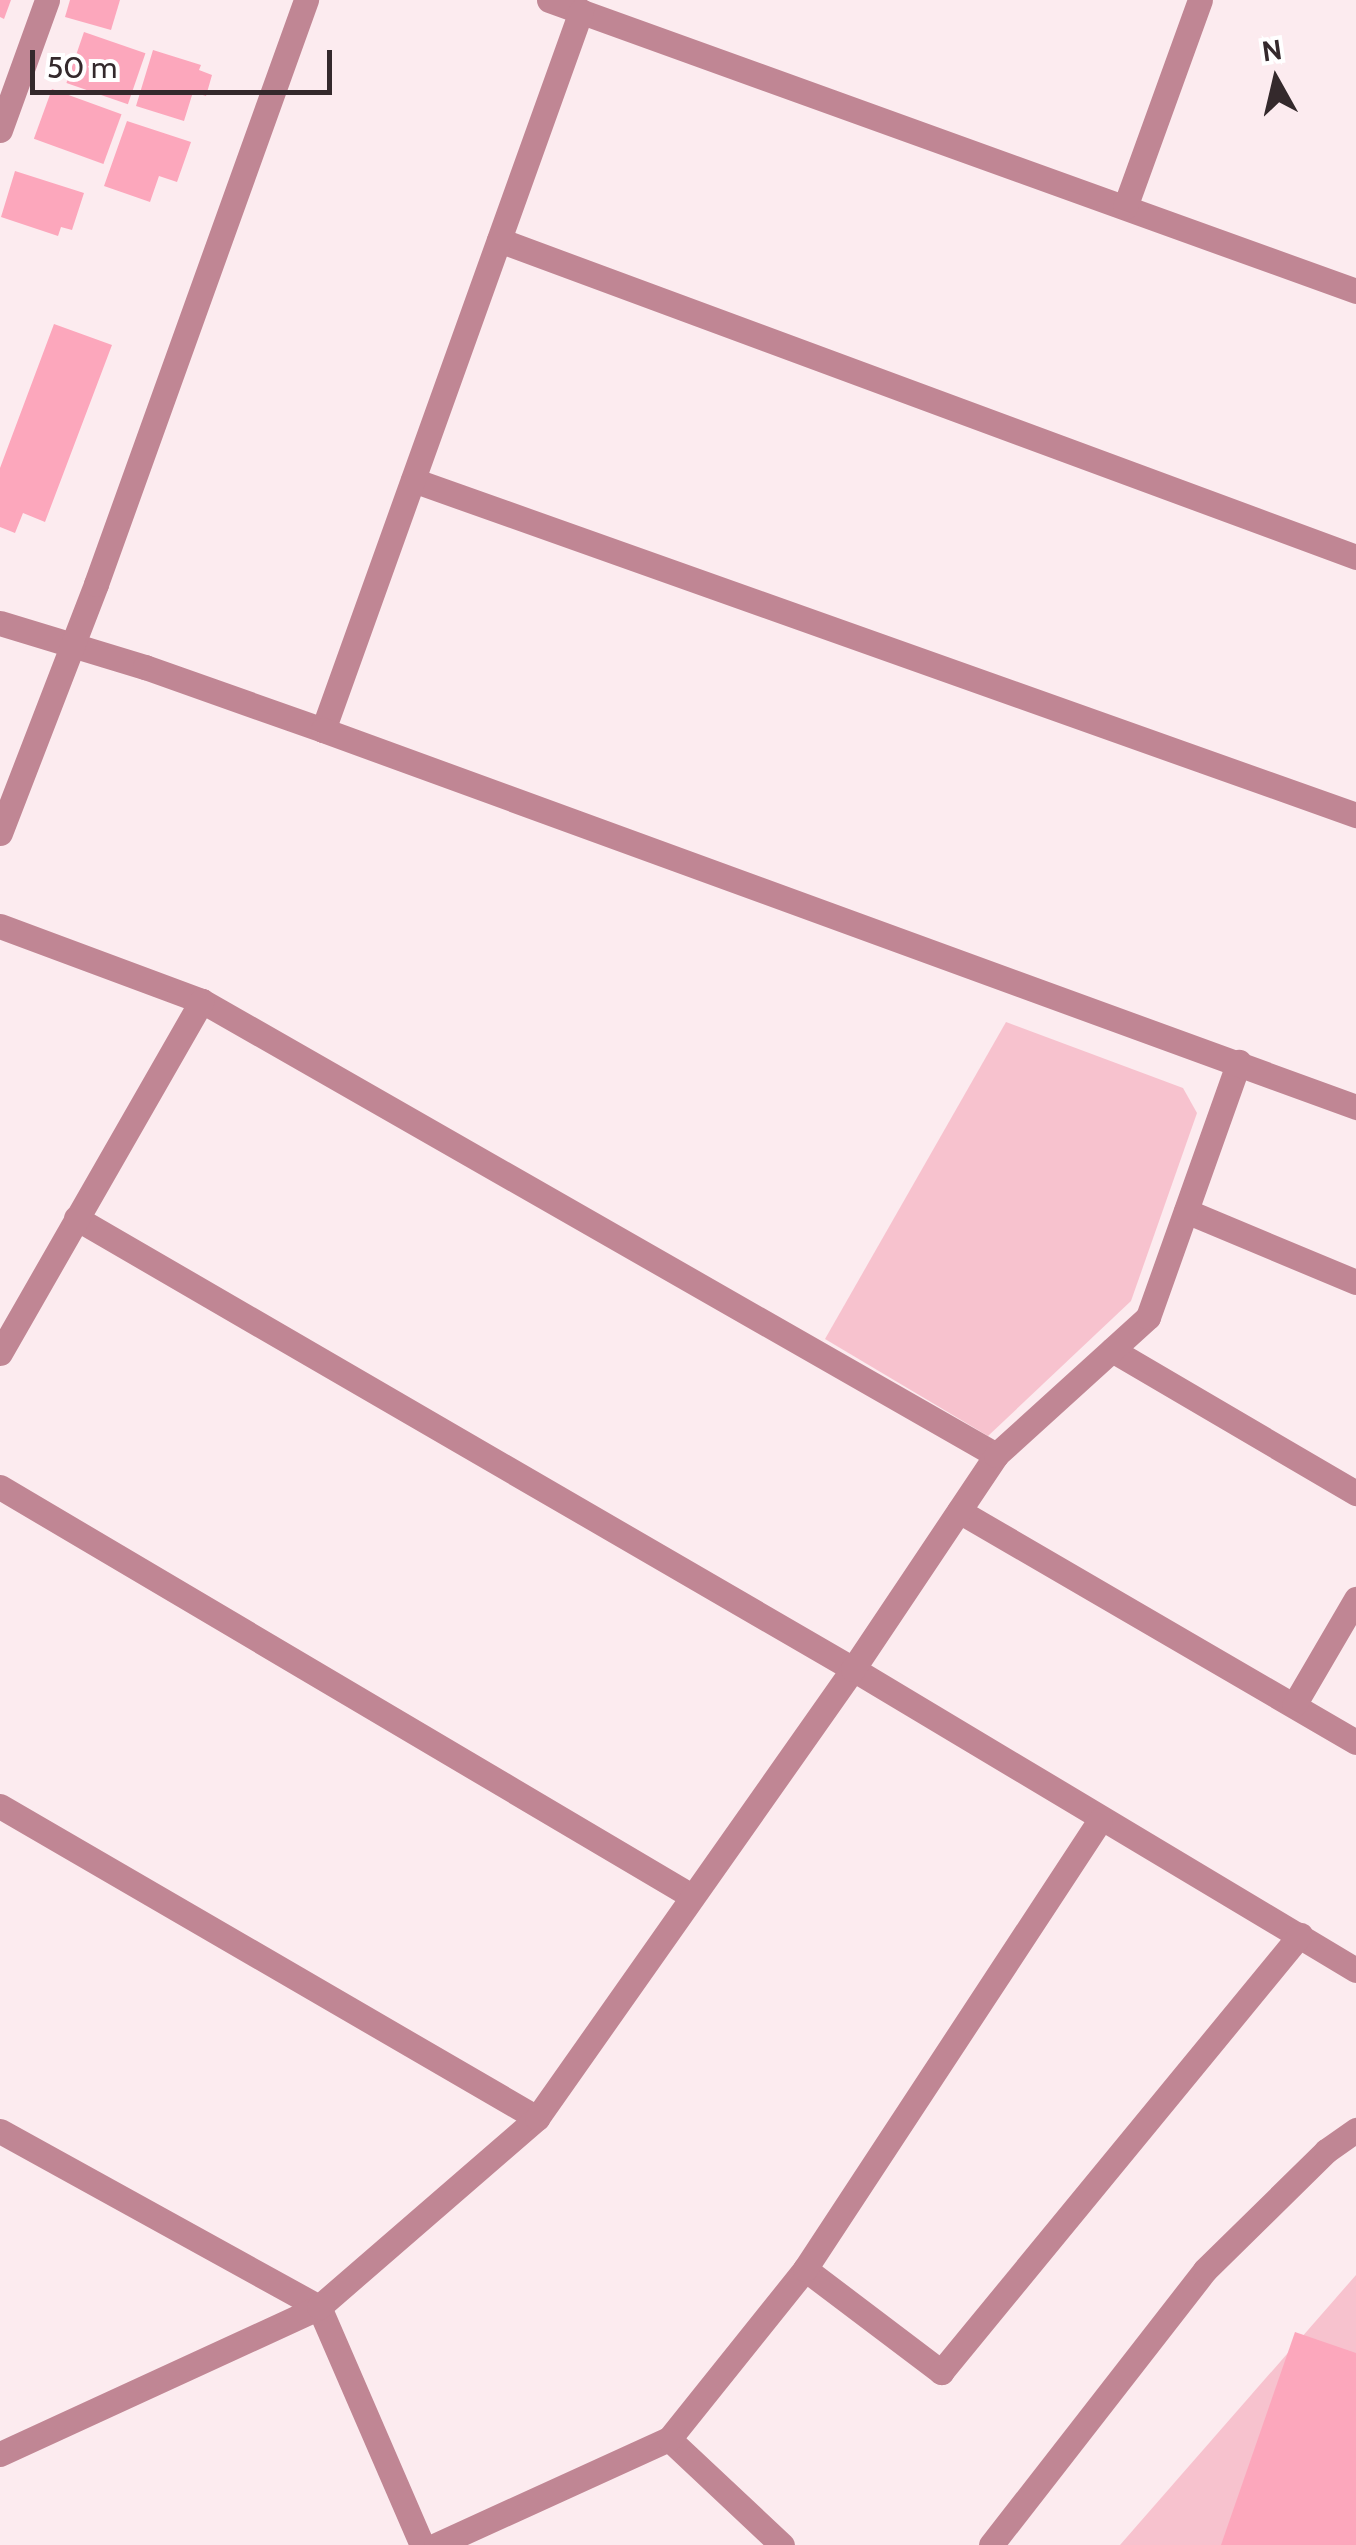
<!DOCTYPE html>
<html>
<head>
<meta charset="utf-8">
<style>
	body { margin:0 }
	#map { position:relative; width:1356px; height:2545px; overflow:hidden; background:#fcebef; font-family:Cabin,sans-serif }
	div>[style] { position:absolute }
	.green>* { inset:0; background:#f7c2ce }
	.building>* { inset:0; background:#fca7bc; transform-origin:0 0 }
	.minor>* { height:25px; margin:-12.5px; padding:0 12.5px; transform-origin:12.5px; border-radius:12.5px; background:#c08694 }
	.tertiary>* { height:25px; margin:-12.5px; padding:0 12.5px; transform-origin:12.5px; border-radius:12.5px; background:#c08694 }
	span { translate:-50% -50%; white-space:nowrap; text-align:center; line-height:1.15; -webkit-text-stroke:8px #fff; paint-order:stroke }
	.north { position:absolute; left:1226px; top:30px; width:100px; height:100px; -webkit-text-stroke:8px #fff; paint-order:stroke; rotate:352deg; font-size:28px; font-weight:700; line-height:40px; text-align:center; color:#34292c }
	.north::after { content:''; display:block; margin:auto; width:35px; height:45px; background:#34292c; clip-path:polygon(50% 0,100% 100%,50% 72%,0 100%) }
	.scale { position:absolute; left:30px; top:50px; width:302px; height:45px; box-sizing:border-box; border:5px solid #34292c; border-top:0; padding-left:12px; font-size:30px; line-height:35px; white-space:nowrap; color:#34292c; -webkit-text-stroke:8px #fff; paint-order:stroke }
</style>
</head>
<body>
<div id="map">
	<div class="green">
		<div style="clip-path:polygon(1006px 1022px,1183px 1088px,1197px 1113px,1131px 1301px,988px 1436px,825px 1339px)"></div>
		<div style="clip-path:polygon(1356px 2275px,1356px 2545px,1120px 2545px)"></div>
	</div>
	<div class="building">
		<div style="clip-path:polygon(0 0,11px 0,4px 19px,0 17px)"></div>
		<div style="clip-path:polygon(70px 0,120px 0,111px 30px,65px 17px)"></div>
		<div style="left:84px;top:32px;width:65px;height:54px;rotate:19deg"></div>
		<div style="clip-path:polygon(153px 50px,201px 65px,199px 70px,212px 75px,206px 96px,193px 92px,184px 121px,136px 106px)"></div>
		<div style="left:52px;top:89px;width:74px;height:53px;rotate:20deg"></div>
		<div style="clip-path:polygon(127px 121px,191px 142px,177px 182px,159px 176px,150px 202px,104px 186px)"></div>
		<div style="clip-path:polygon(15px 171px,84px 193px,72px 230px,61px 227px,58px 236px,1px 217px)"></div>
		<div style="clip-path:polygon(54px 324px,112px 345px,45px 522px,23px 513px,15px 533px,0 527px,0 468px)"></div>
		<div style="clip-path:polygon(1295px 2332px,1356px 2353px,1356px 2545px,1221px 2545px)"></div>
	</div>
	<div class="minor">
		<div style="left:549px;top:0;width:858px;rotate:19.83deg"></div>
		<div style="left:0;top:130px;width:138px;rotate:-70.1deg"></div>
		<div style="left:1125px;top:207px;width:220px;rotate:-70.1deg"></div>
		<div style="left:499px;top:240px;width:914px;rotate:20.3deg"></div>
		<div style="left:413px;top:480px;width:1001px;rotate:19.56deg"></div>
		<div style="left:323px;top:730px;width:764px;rotate:-70.26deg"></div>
		<div style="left:0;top:926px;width:215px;rotate:20.4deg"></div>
		<div style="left:202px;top:1001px;width:915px;rotate:29.76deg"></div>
		<div style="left:1186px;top:1211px;width:184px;rotate:22.7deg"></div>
		<div style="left:76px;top:1218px;width:898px;rotate:30.13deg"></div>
		<div style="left:853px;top:1669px;width:586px;rotate:30.9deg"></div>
		<div style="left:1112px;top:1350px;width:283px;rotate:30.4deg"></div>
		<div style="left:0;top:1353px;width:406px;rotate:-60.2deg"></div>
		<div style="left:0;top:1487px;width:802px;rotate:30.6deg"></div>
		<div style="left:959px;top:1511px;width:459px;rotate:30.2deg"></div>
		<div style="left:1294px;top:1705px;width:123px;rotate:-59.7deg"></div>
		<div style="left:0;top:1806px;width:621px;rotate:30.16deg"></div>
		<div style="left:0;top:2131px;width:364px;rotate:28.9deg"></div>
		<div style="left:319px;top:2307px;width:259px;rotate:66.6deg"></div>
		<div style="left:805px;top:2269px;width:171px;rotate:37.1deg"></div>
		<div style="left:941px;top:2372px;width:566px;rotate:-50.6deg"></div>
		<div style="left:669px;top:2439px;width:155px;rotate:43.2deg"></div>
		<div style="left:0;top:2454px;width:351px;rotate:-24.7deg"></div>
		<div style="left:319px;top:2307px;width:289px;rotate:-40.9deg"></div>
		<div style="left:537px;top:2118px;width:549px;rotate:-54.86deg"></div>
		<div style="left:853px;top:1669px;width:257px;rotate:-56.2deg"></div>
		<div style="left:996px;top:1455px;width:205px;rotate:-42.2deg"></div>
		<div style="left:1148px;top:1317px;width:271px;rotate:-70.4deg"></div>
		<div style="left:436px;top:2545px;width:256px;rotate:-24.5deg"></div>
		<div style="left:669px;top:2439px;width:218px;rotate:-51.3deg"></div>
		<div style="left:805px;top:2269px;width:537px;rotate:-56.69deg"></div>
	</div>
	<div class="tertiary">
		<div style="left:0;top:623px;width:152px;rotate:16.9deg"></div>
		<div style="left:145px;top:667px;width:189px;rotate:19.5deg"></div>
		<div style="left:323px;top:730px;width:1100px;rotate:20.05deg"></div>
		<div style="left:0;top:833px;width:267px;rotate:-68.9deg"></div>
		<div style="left:96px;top:584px;width:621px;rotate:-70.22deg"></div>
		<div style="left:991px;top:2545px;width:348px;rotate:-52.1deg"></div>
		<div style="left:1205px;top:2270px;width:170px;rotate:-44.5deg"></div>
		<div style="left:1326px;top:2151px;width:37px;rotate:-35deg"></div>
	</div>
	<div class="north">N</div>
	<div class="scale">50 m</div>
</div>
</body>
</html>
